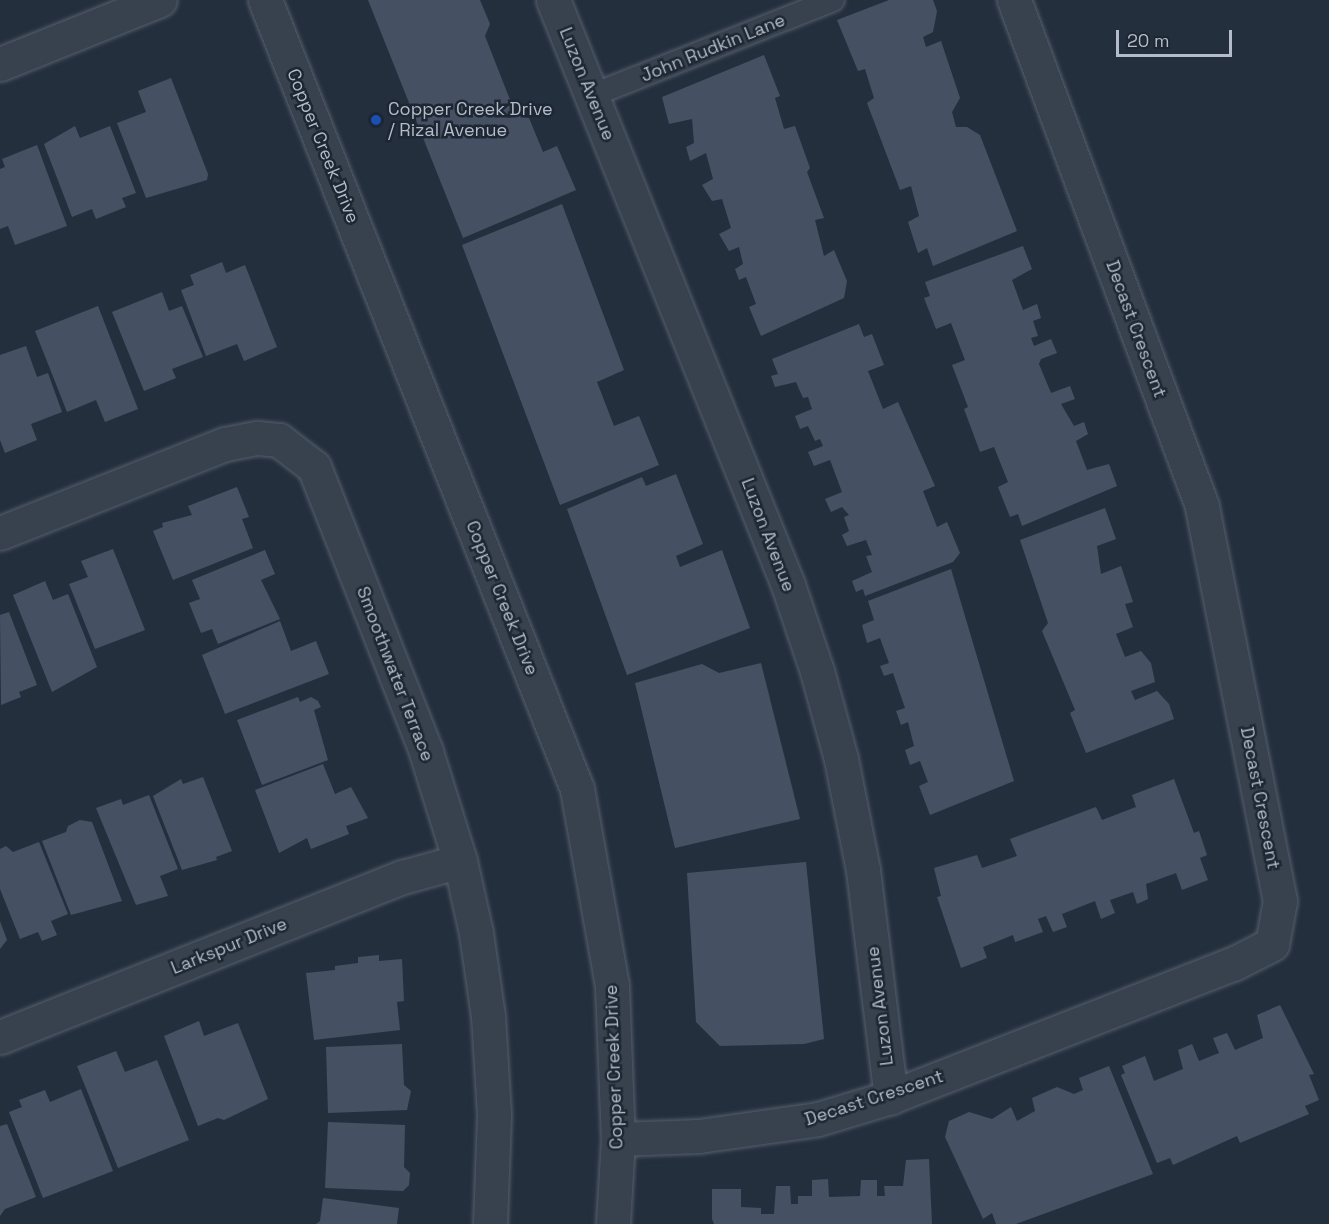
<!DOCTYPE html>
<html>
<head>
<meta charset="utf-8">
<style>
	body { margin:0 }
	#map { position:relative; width:1329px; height:1224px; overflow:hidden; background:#242f3e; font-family:"Space Grotesk",sans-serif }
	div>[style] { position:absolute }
	.building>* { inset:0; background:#455162 }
	.roads { filter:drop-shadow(0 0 2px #565f6c) drop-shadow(0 0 2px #565f6c) }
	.service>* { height:22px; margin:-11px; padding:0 11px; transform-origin:11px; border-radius:11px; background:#38414e }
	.minor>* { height:33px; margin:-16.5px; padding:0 16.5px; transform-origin:16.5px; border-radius:16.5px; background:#38414e }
	.tertiary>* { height:33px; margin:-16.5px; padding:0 16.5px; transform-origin:16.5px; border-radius:16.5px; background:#38414e }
	.dots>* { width:16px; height:16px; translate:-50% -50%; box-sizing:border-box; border:3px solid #1d2633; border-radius:50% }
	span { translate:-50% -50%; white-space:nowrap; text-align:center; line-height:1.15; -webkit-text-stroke:5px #1d2633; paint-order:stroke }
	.street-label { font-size:18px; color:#b4bcc9 }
	.poi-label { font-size:18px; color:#b4bcc9 }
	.left { translate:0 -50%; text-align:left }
	.scale { position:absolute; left:1116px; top:30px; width:116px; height:27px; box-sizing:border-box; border:3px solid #b4bcc9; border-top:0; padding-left:8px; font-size:18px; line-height:21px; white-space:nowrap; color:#b4bcc9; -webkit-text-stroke:4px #1d2633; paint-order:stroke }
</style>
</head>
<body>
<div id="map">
	<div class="building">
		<div style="clip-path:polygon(368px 0,480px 0,490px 24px,485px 36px,516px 115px,529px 118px,543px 152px,557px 146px,576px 190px,463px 238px)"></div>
		<div style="clip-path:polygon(889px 0,933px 0,937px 11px,933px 32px,923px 37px,926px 47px,941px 41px,960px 98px,952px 112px,956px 127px,967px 127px,980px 135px,1017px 231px,933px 266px,927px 248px,918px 253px,908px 222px,919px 216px,911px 186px,900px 190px,867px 103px,874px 98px,865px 69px,858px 71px,837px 20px)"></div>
		<div style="clip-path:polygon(764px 55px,780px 96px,775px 98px,784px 129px,795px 126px,810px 168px,807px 172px,824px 218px,815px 220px,824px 256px,834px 250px,847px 281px,844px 298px,761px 336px,749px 307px,756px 304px,746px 277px,739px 280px,735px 269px,743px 264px,739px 247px,729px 251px,719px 234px,731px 228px,722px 199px,712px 201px,702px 185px,713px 179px,706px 153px,690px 161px,686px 147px,694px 143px,692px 119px,669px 124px,662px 97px)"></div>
		<div style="clip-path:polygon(171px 78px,208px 174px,207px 180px,146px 198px,117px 123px,146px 112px,138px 91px)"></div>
		<div style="clip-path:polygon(75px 126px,80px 138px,110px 126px,136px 193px,122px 198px,126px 207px,96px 219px,92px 209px,72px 217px,44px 144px)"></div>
		<div style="clip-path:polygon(37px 145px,67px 226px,15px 245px,8px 226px,0 229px,0 169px,5px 167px,2px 159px)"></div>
		<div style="clip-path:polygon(562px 204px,624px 370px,597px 382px,614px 426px,639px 416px,659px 465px,560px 505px,462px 245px)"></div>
		<div style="clip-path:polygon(1023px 246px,1032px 269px,1012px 280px,1023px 310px,1037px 304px,1041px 318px,1033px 321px,1038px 336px,1031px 338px,1034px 346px,1051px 339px,1057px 353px,1041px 359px,1039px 364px,1051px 393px,1070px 386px,1075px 399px,1061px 404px,1074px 426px,1084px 422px,1088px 434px,1076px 441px,1087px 470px,1109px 464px,1117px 486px,1022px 526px,1018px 514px,1010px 517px,998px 487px,1008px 482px,994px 447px,980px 452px,964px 409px,968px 407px,952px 365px,965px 360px,951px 323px,936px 329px,924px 298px,930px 296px,925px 282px)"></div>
		<div style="clip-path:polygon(222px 262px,226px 273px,245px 265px,277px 347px,244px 361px,237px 344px,206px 356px,181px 290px,194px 285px,190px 275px)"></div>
		<div style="clip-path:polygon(162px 292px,169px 311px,182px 306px,203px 357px,172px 369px,176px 378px,144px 391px,112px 312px)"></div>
		<div style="clip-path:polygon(98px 306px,138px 409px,105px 422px,96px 400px,67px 412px,35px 331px)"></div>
		<div style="clip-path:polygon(859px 324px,864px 337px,872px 334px,884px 365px,868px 371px,883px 409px,898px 402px,935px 486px,923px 491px,937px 527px,947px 522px,960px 553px,953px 562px,865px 596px,863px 589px,856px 592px,852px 581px,872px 572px,866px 556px,872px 555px,866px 540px,847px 546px,842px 535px,849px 531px,844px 517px,849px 515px,842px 507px,831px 512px,825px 499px,842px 492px,830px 460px,814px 466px,808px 452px,823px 446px,820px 439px,815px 441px,808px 426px,800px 429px,795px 416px,812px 409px,808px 397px,803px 398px,796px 382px,775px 387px,771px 376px,778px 374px,772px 359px)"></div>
		<div style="clip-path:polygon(26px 346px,37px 377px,48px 373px,62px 412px,31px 424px,37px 440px,5px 453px,0 440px,0 355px)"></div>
		<div style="clip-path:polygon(676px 474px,703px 544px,676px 556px,680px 567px,722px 550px,750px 628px,627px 675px,567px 509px,642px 477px,646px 486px)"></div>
		<div style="clip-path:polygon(237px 487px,249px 517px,242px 519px,253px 548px,173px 580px,153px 531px,163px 527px,162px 523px,192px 515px,188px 506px)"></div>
		<div style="clip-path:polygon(1105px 508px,1116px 539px,1097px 546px,1101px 574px,1121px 566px,1133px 602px,1125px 604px,1133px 627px,1116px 634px,1125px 657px,1141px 651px,1151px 663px,1155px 682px,1131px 691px,1135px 700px,1157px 691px,1169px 704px,1174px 719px,1086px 753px,1070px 713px,1075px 710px,1042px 631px,1048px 623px,1020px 540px)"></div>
		<div style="clip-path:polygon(113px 549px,145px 630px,95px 649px,69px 584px,88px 577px,81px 561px)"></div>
		<div style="clip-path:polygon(265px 550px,275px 574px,261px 580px,280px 619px,218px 644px,212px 629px,201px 633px,189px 603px,200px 599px,192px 580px)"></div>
		<div style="clip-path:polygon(951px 569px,1014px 781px,930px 815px,919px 786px,928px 782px,920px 761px,910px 765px,905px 750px,914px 746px,908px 722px,901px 725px,896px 711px,905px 708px,893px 673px,884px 676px,880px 666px,889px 663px,880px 638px,867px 643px,862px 625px,874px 620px,868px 601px)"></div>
		<div style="clip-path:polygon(45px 581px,53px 600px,68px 594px,97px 667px,52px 692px,13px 595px)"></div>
		<div style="clip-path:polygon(9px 612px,37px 685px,19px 692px,21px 697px,1px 705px,0 615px)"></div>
		<div style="clip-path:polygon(280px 621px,291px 651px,316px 641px,329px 674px,225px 714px,202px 655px)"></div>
		<div style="clip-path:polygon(761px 663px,800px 819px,675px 848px,635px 683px,702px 664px,719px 673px)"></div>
		<div style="clip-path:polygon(298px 697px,300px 702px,311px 697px,318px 701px,321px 707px,314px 710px,328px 760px,262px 785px,237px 720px)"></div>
		<div style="clip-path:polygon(323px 764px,335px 794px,351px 787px,368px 818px,346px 826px,349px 834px,311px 849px,307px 838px,279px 853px,255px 790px)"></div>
		<div style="clip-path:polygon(203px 777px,232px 851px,216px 857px,217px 860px,182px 870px,153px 796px,181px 779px,183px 784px)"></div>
		<div style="clip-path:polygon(1174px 779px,1194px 833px,1199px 831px,1207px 855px,1200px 858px,1208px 880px,1182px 890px,1176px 873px,1146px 884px,1148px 899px,1137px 904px,1133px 892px,1110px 900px,1115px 913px,1101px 919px,1095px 901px,1062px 914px,1067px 927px,1053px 932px,1046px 916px,1038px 919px,1043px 932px,1015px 942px,1013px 935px,983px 947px,987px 958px,961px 968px,937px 897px,941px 896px,934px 868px,977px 855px,982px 868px,1017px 856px,1010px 839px,1096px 807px,1102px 820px,1136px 807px,1132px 795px)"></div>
		<div style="clip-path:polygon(149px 795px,178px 869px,160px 876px,168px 896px,136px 905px,96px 808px,121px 799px,123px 805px)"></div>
		<div style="clip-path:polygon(80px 820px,92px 822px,122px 901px,71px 915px,42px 841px,66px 832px,68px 826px)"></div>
		<div style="clip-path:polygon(39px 842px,68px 914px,51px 921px,57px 935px,42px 941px,38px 932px,20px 939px,0 889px,0 849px,6px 846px,13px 852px)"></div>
		<div style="clip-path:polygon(806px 862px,824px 1039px,804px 1044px,720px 1046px,696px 1022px,687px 873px)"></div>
		<div style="clip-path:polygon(0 921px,7px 940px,0 949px)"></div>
		<div style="clip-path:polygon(379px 955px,379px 961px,402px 959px,404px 1001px,397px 1002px,400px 1030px,314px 1040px,306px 973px,335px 970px,335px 966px,358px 963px,358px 957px)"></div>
		<div style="clip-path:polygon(1280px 1005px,1314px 1074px,1309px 1075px,1319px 1100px,1305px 1106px,1309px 1114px,1240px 1143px,1237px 1136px,1173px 1165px,1170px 1158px,1157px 1163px,1121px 1075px,1125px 1073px,1122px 1066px,1145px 1056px,1154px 1081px,1183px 1069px,1178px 1050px,1192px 1044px,1199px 1061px,1219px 1053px,1213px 1038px,1227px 1033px,1235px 1050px,1263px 1038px,1257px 1015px)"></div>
		<div style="clip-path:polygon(199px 1021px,204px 1036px,238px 1023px,268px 1099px,224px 1120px,218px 1118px,198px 1126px,164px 1036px)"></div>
		<div style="clip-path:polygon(402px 1044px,404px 1085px,411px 1091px,407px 1110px,328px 1113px,326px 1047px)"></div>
		<div style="clip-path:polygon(116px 1051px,125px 1072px,157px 1060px,189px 1140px,118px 1168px,77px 1066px)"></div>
		<div style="clip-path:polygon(1109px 1066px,1153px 1174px,1016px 1224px,996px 1224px,992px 1213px,983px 1219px,945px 1137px,949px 1121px,969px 1112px,992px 1119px,1011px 1107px,1017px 1121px,1035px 1111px,1032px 1098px,1057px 1087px,1074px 1094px,1083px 1090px,1079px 1078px)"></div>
		<div style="clip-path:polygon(81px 1089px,113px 1171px,43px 1198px,9px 1112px,22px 1107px,19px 1100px,45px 1090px,50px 1102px)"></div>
		<div style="clip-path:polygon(328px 1122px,405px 1125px,404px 1167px,410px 1173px,409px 1185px,403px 1191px,325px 1188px)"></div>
		<div style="clip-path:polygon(7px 1124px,36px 1197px,5px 1209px,0 1216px,0 1126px)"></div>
		<div style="clip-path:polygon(929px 1159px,932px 1224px,714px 1224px,712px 1219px,712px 1189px,741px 1189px,741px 1207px,761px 1208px,761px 1214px,774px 1214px,776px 1186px,790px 1186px,791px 1204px,798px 1204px,798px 1196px,812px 1196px,812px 1180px,828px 1179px,829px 1197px,860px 1196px,861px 1180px,877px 1180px,877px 1196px,885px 1196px,884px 1186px,903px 1186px,906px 1160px)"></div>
		<div style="clip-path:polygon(323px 1198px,399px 1208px,397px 1224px,316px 1224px,320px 1221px)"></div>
	</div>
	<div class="roads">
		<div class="service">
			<div style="left:593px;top:95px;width:258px;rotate:-21.6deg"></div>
		</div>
		<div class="minor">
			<div style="left:553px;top:0;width:630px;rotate:68.11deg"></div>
			<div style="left:788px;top:585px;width:91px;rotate:71.4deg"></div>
			<div style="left:817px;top:671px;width:91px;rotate:74.7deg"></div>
			<div style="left:841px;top:759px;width:113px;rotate:78.8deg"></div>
			<div style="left:863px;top:870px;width:229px;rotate:83deg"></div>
			<div style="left:0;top:64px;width:172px;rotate:-21.8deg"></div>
			<div style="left:0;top:533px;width:242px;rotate:-21.6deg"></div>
			<div style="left:225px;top:444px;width:33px;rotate:-11deg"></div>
			<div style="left:257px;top:438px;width:22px;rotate:5deg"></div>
			<div style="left:279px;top:440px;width:44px;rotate:37.6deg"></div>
			<div style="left:314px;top:467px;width:306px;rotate:68.5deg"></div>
			<div style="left:426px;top:752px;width:114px;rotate:72.7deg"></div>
			<div style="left:460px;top:861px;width:74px;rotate:77.5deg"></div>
			<div style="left:476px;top:933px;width:84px;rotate:81.8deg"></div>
			<div style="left:488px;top:1016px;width:99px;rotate:86.5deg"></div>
			<div style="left:494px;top:1115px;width:109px;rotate:92.1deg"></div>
			<div style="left:0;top:1037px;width:434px;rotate:-21.7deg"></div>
			<div style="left:403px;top:877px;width:59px;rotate:-15.7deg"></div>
			<div style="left:618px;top:1139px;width:81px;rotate:-2.1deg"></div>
			<div style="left:699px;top:1136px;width:120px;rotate:-8.1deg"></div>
			<div style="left:818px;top:1119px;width:76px;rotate:-16.8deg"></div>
			<div style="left:891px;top:1097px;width:367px;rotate:-21.3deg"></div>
			<div style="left:1233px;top:964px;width:44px;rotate:-27.1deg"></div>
			<div style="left:1272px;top:944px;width:44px;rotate:-79.5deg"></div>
			<div style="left:1280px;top:901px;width:403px;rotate:-101.2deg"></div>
			<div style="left:1202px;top:506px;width:540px;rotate:-110.38deg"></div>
		</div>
		<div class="tertiary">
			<div style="left:265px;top:0;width:848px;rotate:68.42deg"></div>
			<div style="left:577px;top:789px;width:200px;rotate:79.9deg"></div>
			<div style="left:612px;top:986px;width:153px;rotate:87.8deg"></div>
			<div style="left:618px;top:1139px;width:85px;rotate:93.4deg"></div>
		</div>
	</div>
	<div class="dots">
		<div style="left:376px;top:120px;background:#1a4fb4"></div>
	</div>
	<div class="street-label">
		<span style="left:713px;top:48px;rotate:-22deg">John Rudkin Lane</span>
		<span style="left:587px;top:84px;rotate:68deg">Luzon Avenue</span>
		<span style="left:323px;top:146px;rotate:68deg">Copper Creek Drive</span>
		<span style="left:1136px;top:329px;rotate:70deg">Decast Crescent</span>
		<span style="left:768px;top:535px;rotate:69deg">Luzon Avenue</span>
		<span style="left:502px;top:598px;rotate:68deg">Copper Creek Drive</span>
		<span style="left:395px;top:674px;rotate:69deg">Smoothwater Terrace</span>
		<span style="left:1260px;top:798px;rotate:79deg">Decast Crescent</span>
		<span style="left:229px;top:946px;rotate:-22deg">Larkspur Drive</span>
		<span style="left:880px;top:1006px;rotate:-97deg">Luzon Avenue</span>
		<span style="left:614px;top:1067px;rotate:-92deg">Copper Creek Drive</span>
		<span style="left:874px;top:1098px;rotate:-18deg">Decast Crescent</span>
	</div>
	<div class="poi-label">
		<span class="left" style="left:388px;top:120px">Copper Creek Drive<br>/ Rizal Avenue</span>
	</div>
	<div class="scale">20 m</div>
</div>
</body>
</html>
